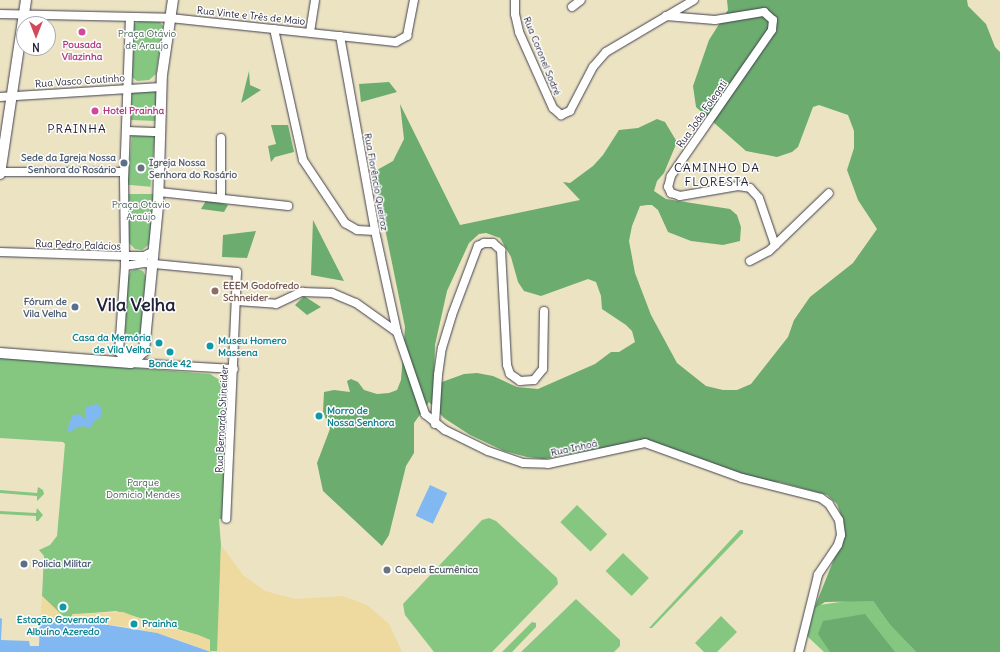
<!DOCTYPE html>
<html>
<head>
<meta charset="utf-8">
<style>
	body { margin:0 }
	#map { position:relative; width:1000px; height:652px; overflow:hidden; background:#ece3c3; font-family:Delius,sans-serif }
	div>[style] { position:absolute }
	.green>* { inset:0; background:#85c780; transform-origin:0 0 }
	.forest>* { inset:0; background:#6cac6e }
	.sand>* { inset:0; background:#eeda9e }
	.water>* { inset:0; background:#81b8f1; transform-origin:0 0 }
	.roads { filter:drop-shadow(0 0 1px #403f4f) drop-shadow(0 0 1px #403f4f) }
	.minor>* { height:8px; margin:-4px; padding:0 4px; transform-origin:4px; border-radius:4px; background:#fff }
	.major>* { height:10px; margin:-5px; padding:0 5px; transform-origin:5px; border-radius:5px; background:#fff }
	.dots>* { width:11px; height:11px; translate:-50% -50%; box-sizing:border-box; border:2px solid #fff; border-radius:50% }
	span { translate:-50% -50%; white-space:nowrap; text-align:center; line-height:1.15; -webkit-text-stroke:3px #fff; paint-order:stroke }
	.street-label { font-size:10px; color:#22223b }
	.park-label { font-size:10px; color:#455c53 }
	.hotel-label { font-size:10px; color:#b23c85; font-weight:700 }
	.left { translate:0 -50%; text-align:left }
	.service-label { font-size:10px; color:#4e5e75; font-weight:700 }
	.right { translate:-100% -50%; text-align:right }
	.worship-label { font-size:10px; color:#5b616d; font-weight:700 }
	.education-label { font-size:10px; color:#785e54; font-weight:700 }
	.culture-label { font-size:10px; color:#0d838f; font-weight:700 }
	.quarter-label { font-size:12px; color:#22223b; letter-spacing:1px }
	.town-label { font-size:18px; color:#22223b; font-weight:700 }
	.north { position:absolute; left:16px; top:16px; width:40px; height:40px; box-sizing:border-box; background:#fff; border:1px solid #a7a7b1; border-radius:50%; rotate:180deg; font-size:11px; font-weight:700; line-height:16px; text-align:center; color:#22223b }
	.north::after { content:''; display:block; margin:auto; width:14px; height:18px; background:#d1495b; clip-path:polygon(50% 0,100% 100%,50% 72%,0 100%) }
</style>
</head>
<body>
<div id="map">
	<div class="green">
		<div style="clip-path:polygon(139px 21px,160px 22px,163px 26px,156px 74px,149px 80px,137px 81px,132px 77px,134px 24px)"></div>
		<div style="left:157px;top:90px;width:31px;height:25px;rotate:92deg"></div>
		<div style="left:132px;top:134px;width:23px;height:51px;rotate:5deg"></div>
		<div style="clip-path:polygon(128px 194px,155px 194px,150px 244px,142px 250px,135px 249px,128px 242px)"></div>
		<div style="clip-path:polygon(137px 269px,143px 271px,146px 277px,142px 334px,133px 340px,125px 332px,128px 277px,131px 271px)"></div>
		<div style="clip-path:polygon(0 357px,210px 374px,221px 381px,226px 395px,226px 473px,223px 519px,219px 519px,221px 545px,218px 651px,210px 651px,210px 640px,198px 635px,116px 611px,80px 614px,73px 617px,73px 620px,67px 620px,42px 596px,44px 556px,39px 550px,50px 545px,57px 536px,65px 444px,63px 442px,0 438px)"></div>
		<div style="clip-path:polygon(38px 487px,43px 490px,44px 494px,37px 501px,37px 496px,0 493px,0 490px,37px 493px)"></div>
		<div style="left:577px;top:505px;width:42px;height:24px;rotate:44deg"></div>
		<div style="clip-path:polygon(37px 508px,43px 515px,38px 521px,36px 521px,36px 516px,0 514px,0 511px,36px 513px)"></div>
		<div style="clip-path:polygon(489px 518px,496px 521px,557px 578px,558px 584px,492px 652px,434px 652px,405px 615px,403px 604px,482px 520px)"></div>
		<div style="clip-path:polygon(740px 530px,743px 530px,743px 533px,652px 628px,649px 628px)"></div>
		<div style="left:623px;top:553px;width:36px;height:25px;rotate:44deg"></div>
		<div style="clip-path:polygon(576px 599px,620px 640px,620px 646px,614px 652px,521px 652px)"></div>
		<div style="clip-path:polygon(862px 599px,873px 601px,890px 625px,916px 652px,824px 652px,806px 635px,814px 609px,819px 605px)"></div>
		<div style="clip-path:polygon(721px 616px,737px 632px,717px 652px,704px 652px,695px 643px)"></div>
		<div style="clip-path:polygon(532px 622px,536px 623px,536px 627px,512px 652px,502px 652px)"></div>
	</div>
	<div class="forest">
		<div style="clip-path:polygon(evenodd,727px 0,967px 0,968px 6px,986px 24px,995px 47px,1000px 52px,1000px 652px,916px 652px,890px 625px,873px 601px,825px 602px,814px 609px,838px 549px,842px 518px,837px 504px,827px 495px,779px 482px,754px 482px,636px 442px,544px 459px,527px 457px,504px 451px,470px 435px,444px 418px,429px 402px,414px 423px,414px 453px,406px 466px,389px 535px,382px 546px,323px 491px,317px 463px,330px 429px,323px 412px,324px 392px,334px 390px,350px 392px,347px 381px,351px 379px,358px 382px,364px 390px,377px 394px,389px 393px,397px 390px,401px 380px,405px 327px,375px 179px,377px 170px,393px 161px,404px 139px,400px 104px,460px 225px,580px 200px,563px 182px,570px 183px,593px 166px,603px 155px,619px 130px,638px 128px,657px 119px,665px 122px,677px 142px,664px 173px,657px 181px,654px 191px,666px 199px,730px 209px,737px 215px,741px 227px,740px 241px,723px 245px,691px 241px,668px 232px,658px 210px,652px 205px,647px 205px,640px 206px,632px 226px,629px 241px,635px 273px,651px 315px,677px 363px,706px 386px,723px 390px,737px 390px,751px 384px,788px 337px,794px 320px,810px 297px,853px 263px,877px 229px,858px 200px,847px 170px,854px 148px,854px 131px,848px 115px,819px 105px,813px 107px,798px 147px,792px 152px,777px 157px,746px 151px,696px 107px,693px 86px,709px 40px,728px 10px,727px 0,486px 233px,500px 238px,511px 257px,518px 282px,524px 291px,541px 296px,588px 279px,596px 282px,601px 296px,602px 309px,626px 325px,632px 331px,635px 342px,619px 352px,611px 352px,595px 364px,538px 389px,517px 387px,493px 376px,477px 373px,464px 374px,442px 382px,434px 378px,435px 345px,447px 291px,469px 243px,479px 234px,486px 233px)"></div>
		<div style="clip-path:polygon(249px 71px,250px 85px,261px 90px,241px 103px)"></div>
		<div style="clip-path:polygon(389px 82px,397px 92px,361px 102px,359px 84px)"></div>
		<div style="clip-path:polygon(271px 125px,288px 125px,294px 152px,275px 157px,271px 162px,268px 146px,276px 144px)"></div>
		<div style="clip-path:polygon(207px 199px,228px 205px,224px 212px,201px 209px)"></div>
		<div style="clip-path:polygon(313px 220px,344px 281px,311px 275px)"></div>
		<div style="clip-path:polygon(256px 231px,247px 258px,222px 257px,223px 235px)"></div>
		<div style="clip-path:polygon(304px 296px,321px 307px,307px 315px,295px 305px)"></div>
		<div style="clip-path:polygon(865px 614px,895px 652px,830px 652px,818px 634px,823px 621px)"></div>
	</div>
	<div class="sand">
		<div style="clip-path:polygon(221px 545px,243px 575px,265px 591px,295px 599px,343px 596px,367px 605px,389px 624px,402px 652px,211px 652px,174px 638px,137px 628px,96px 623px,40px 622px,42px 596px,67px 620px,73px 620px,72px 614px,123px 612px,149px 622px,198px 635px,210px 640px,210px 651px,217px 651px)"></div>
	</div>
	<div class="water">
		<div style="clip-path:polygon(97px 404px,101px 408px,102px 416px,93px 422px,91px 428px,83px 426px,75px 428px,71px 432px,67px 431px,72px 416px,79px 414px,85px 419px,86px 407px)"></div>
		<div style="left:430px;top:485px;width:19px;height:34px;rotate:25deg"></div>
		<div style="clip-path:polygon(0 618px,2px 619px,1px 640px,29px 641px,30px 646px,39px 646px,40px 622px,96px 623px,157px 633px,211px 652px,0 652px)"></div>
	</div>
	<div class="roads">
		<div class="minor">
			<div style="left:515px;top:0;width:14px;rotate:90deg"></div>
			<div style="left:515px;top:14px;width:18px;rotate:77deg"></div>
			<div style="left:519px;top:32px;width:83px;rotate:65.9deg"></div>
			<div style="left:553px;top:108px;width:11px;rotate:41deg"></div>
			<div style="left:561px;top:115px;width:10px;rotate:-24deg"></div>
			<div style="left:570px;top:111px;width:50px;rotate:-62.4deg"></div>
			<div style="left:593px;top:67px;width:20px;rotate:-49deg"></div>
			<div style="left:606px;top:52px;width:102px;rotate:-30.6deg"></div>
			<div style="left:572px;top:7px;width:11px;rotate:-38deg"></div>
			<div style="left:0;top:14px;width:170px;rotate:1.3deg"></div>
			<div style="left:170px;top:18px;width:227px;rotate:6.1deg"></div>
			<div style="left:396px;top:42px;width:13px;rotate:-29deg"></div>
			<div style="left:407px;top:36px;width:37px;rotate:-79deg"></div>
			<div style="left:666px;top:16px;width:49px;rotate:4.7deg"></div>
			<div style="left:715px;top:20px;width:50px;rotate:-9.3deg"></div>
			<div style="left:764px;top:12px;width:12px;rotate:42deg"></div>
			<div style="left:773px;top:20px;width:10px;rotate:96deg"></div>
			<div style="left:772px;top:30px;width:178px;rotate:124.7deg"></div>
			<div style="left:671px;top:176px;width:11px;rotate:105deg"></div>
			<div style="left:668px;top:187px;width:7px;rotate:63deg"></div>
			<div style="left:671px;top:193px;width:9px;rotate:18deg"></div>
			<div style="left:680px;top:196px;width:59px;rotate:-9.8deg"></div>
			<div style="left:738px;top:186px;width:12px;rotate:9deg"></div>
			<div style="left:750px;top:188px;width:13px;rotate:48deg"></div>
			<div style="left:759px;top:198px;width:50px;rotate:71.2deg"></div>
			<div style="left:130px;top:17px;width:161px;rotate:92.1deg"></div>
			<div style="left:124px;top:178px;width:88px;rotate:89.3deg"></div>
			<div style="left:125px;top:266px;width:85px;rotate:94deg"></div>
			<div style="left:119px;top:351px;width:8px;rotate:60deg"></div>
			<div style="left:123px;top:358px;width:9px;rotate:32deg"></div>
			<div style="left:131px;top:363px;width:103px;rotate:3.3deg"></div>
			<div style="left:274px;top:29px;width:134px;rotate:77.5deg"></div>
			<div style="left:303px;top:160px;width:76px;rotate:56.3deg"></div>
			<div style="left:345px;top:223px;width:14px;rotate:30deg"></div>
			<div style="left:357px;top:230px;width:18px;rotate:3deg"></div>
			<div style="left:310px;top:32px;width:32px;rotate:-81deg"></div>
			<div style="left:340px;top:36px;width:198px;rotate:79.8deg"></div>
			<div style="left:375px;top:231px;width:103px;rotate:77.7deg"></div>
			<div style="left:397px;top:332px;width:87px;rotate:71.1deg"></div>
			<div style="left:425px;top:414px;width:26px;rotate:39deg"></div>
			<div style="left:445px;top:430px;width:48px;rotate:26deg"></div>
			<div style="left:488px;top:451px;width:37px;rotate:19deg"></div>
			<div style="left:523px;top:463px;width:25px;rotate:2deg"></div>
			<div style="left:548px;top:464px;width:99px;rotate:-12.2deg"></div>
			<div style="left:645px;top:443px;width:103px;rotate:19.8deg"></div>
			<div style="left:742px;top:478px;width:81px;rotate:14.2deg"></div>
			<div style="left:821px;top:498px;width:10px;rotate:37deg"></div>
			<div style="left:829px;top:504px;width:19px;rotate:58deg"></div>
			<div style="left:839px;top:520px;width:15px;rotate:82deg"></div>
			<div style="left:841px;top:535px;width:10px;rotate:107deg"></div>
			<div style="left:838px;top:545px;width:36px;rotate:124deg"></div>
			<div style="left:818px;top:575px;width:79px;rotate:103.9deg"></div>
			<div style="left:0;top:97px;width:161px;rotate:-3.6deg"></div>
			<div style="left:127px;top:131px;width:34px;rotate:2deg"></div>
			<div style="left:221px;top:138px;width:59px;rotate:90deg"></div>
			<div style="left:0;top:172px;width:124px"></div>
			<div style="left:159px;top:192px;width:130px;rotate:6.2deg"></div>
			<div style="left:0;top:252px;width:125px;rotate:1.8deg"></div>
			<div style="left:125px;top:256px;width:19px"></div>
			<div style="left:144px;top:256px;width:11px;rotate:-27deg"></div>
			<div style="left:750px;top:261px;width:21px;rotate:-28deg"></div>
			<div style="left:769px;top:251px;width:83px;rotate:-44deg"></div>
			<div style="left:125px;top:266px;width:19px;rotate:-9deg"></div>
			<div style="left:144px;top:263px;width:93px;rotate:5.5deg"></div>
			<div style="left:237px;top:272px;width:247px;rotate:92.5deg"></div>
			<div style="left:237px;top:301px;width:39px;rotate:4deg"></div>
			<div style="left:276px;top:304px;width:29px;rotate:-25deg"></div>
			<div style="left:302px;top:292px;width:30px;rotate:2deg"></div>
			<div style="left:332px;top:293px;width:26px;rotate:23deg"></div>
			<div style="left:356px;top:303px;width:50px;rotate:35.3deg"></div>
			<div style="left:435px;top:424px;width:49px;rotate:-86.5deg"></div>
			<div style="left:438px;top:375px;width:27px;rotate:-82deg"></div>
			<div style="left:442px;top:348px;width:34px;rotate:-73deg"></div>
			<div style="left:452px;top:315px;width:74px;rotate:-69.4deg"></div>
			<div style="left:478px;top:246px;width:7px;rotate:-27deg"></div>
			<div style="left:484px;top:243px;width:9px"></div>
			<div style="left:493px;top:243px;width:11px;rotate:41deg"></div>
			<div style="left:501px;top:250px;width:115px;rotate:87deg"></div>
			<div style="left:507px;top:365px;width:9px;rotate:72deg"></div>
			<div style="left:510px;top:374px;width:12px;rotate:35deg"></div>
			<div style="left:520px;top:381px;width:14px;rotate:-4deg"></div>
			<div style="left:534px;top:380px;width:14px;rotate:-51deg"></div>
			<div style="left:543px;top:369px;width:58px;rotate:-89deg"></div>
		</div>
		<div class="major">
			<div style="left:0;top:174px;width:176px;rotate:-81.5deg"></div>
			<div style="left:119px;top:351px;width:13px;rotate:13deg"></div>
			<div style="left:132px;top:354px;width:12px;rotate:-14deg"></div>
			<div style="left:144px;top:351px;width:146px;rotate:-84.5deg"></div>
			<div style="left:158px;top:206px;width:131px;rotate:-88.3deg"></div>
			<div style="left:162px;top:75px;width:76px;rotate:-81.7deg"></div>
			<div style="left:0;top:353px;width:131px;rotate:4.4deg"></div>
			<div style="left:131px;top:363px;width:18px;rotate:-43deg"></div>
		</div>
	</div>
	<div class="dots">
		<div style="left:82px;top:32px;background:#d1479c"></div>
		<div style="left:95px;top:111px;background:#d1479c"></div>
		<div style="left:124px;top:163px;background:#5c6f8a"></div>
		<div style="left:141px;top:168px;background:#6b7280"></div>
		<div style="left:215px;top:291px;background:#8d6e63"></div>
		<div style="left:75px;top:307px;background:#5c6f8a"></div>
		<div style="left:159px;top:343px;background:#0f9aa8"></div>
		<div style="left:210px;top:346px;background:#0f9aa8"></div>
		<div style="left:170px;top:352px;background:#0f9aa8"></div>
		<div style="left:319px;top:416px;background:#0f9aa8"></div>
		<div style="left:24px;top:564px;background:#5c6f8a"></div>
		<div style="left:387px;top:570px;background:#6b7280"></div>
		<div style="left:63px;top:607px;background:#0f9aa8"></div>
		<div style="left:134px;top:624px;background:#0f9aa8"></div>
	</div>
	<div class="street-label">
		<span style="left:251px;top:16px;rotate:6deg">Rua Vinte e Três de Maio</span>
		<span style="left:542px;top:56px;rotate:68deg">Rua Coronel Sodré</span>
		<span style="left:80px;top:81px;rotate:-4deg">Rua Vasco Coutinho</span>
		<span style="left:702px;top:114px;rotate:-55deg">Rua João Folegati</span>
		<span style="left:376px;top:182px;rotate:80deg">Rua Florêncio Queiroz</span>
		<span style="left:78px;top:245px;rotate:2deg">Rua Pedro Palácios</span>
		<span style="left:222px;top:419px;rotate:-87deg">Rua Bernardo Shineider</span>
		<span style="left:574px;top:448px;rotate:-12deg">Rua Inhoá</span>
	</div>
	<div class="park-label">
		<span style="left:147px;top:39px">Praça Otávio<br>de Araujo</span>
		<span style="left:141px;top:210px">Praça Otávio<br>Araújo</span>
		<span style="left:143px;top:488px">Parque<br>Domício Mendes</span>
	</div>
	<div class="hotel-label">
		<span style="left:82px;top:50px">Pousada<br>Vilazinha</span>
		<span class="left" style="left:103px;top:111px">Hotel Prainha</span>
	</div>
	<div class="service-label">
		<span class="right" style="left:116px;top:163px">Sede da Igreja Nossa<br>Senhora do Rosário</span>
		<span class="right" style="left:67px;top:307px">Fórum de<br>Vila Velha</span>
		<span class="left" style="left:32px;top:564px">Policia Militar</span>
	</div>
	<div class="worship-label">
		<span class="left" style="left:149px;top:168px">Igreja Nossa<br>Senhora do Rosário</span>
		<span class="left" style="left:395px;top:570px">Capela Ecumênica</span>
	</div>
	<div class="education-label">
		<span class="left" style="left:223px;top:291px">EEEM Godofredo<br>Schneider</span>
	</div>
	<div class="culture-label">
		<span class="right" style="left:151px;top:343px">Casa da Memória<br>de Vila Velha</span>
		<span class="left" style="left:218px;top:346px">Museu Homero<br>Massena</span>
		<span style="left:170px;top:364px">Bonde 42</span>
		<span class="left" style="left:327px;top:416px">Morro de<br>Nossa Senhora</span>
		<span style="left:63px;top:625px">Estação Governador<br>Albuíno Azeredo</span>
		<span class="left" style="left:142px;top:624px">Prainha</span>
	</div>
	<div class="quarter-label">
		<span style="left:77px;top:129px">PRAINHA</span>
		<span style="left:717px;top:175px">CAMINHO DA<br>FLORESTA</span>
	</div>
	<div class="town-label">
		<span style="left:136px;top:305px">Vila Velha</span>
	</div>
	<div class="north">N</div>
</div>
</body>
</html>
